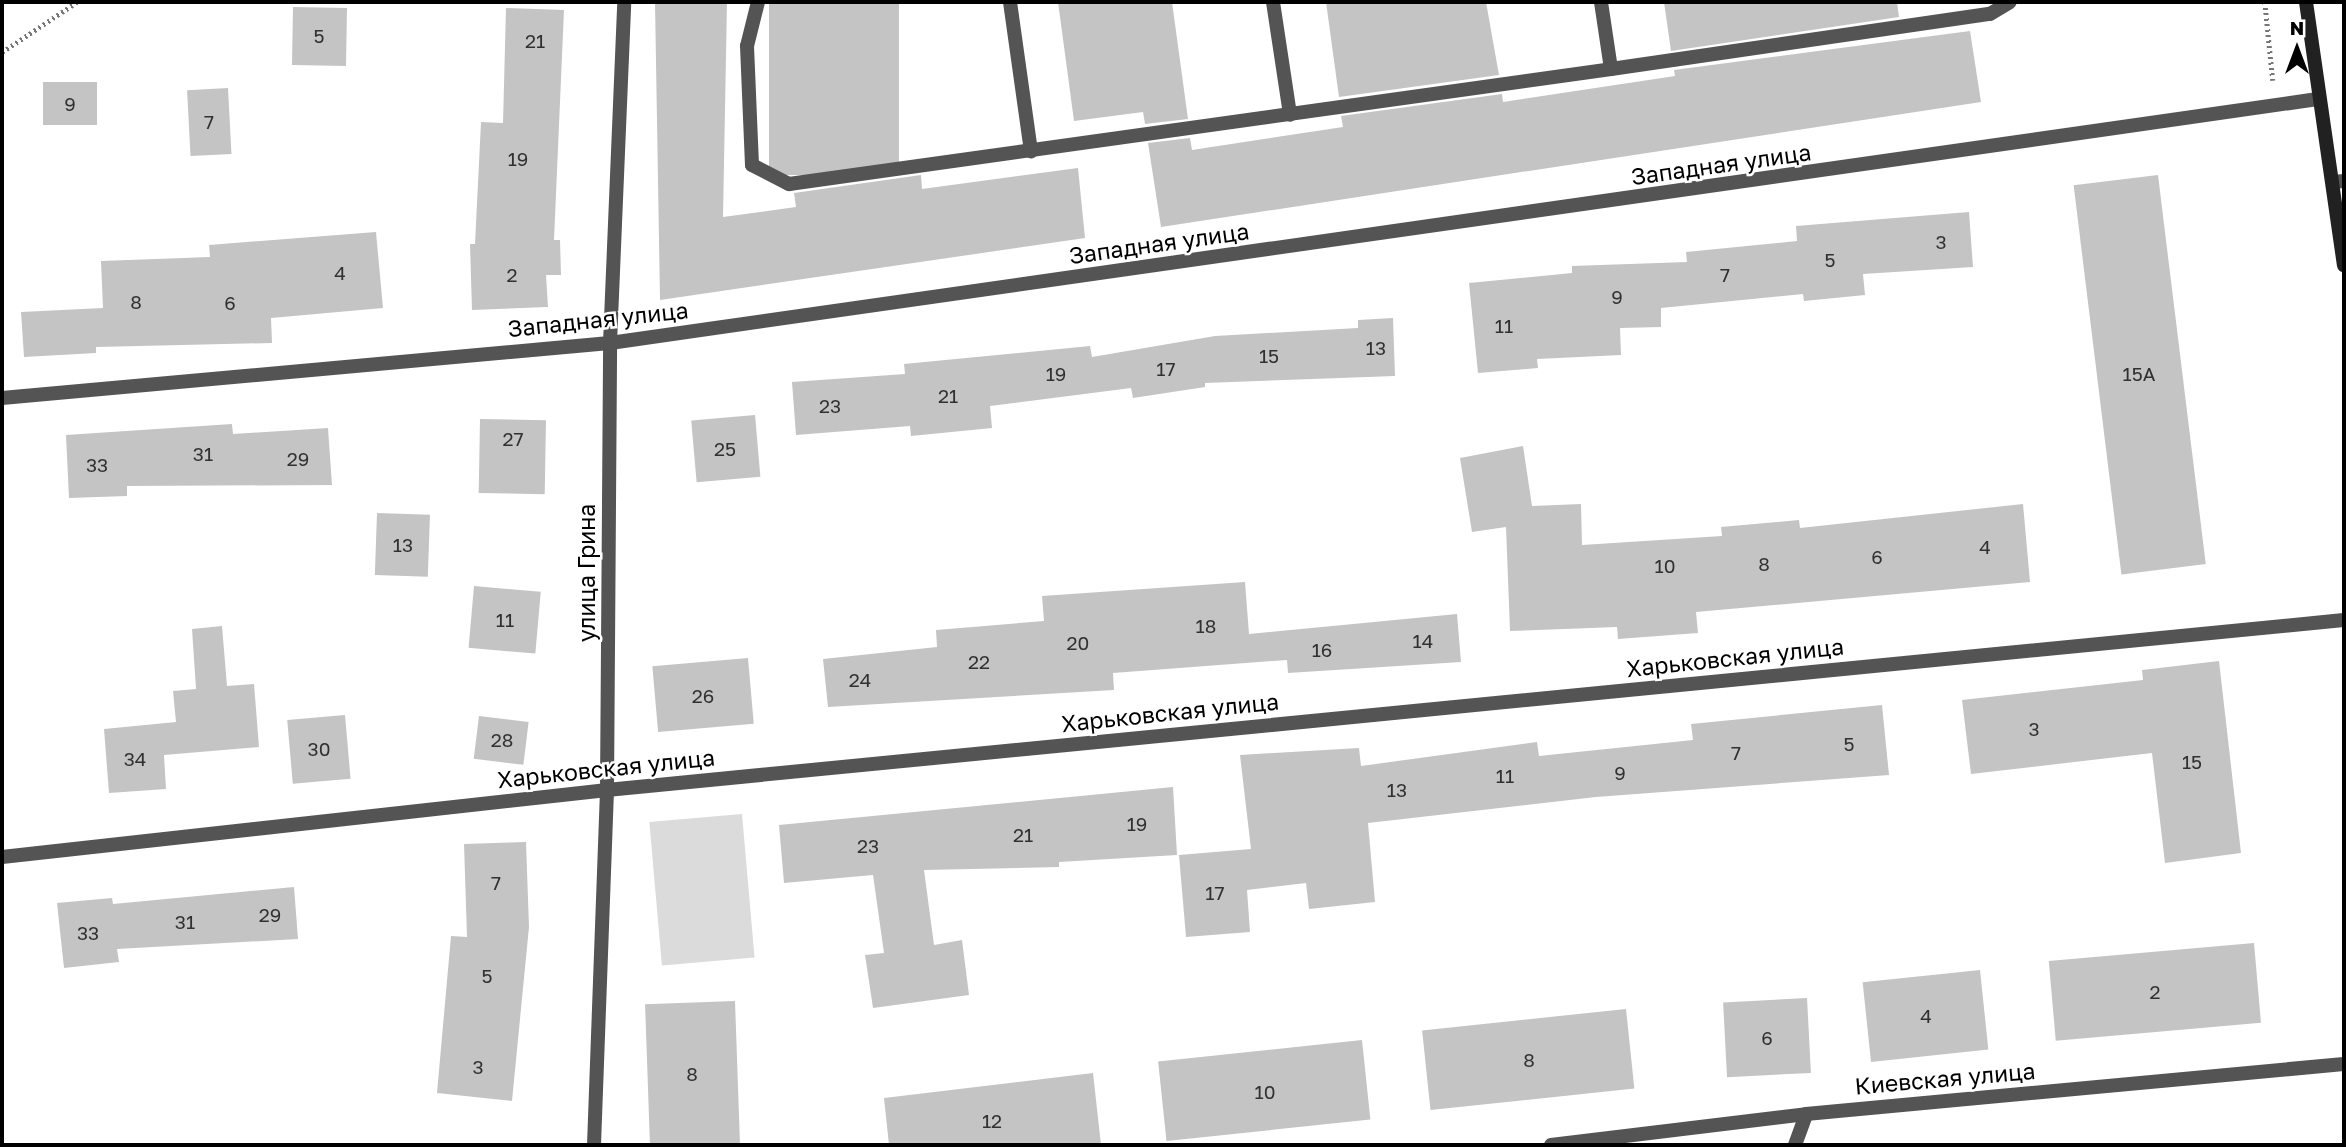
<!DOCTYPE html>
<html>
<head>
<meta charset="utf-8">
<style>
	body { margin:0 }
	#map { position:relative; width:2346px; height:1147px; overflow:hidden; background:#fff; font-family:"Golos Text",sans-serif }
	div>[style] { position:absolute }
	.green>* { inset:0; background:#dbdbdb; transform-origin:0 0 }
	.building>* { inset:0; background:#c4c4c4; transform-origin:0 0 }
	.path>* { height:4.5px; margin-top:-2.25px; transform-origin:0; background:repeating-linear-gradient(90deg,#767676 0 2px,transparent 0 5.5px) }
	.service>* { height:14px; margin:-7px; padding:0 7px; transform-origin:7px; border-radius:7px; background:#545454 }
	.minor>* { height:14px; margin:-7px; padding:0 7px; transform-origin:7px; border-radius:7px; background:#545454 }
	.secondary>* { height:14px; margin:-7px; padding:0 7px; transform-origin:7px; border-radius:7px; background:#212121 }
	span { translate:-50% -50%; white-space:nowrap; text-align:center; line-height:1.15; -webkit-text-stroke:5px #fff; paint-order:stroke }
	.number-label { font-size:19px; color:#313131 }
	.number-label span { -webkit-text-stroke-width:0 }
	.street-label { font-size:23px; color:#000 }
	.frame { position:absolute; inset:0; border:4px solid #000; pointer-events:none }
	.north { position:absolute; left:2262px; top:14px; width:70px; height:70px; -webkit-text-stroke:5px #fff; paint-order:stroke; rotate:0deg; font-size:19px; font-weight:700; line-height:28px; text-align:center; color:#000 }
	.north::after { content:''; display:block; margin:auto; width:24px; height:32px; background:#000; clip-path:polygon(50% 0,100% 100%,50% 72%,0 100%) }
</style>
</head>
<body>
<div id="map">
	<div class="green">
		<div style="left:742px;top:814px;width:144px;height:93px;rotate:85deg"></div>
	</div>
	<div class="building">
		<div style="clip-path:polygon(655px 2px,727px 2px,723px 217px,796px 207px,794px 193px,921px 175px,922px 189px,1078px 168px,1085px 238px,660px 300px)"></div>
		<div style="left:769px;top:2px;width:130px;height:173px"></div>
		<div style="clip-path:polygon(1058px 2px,1172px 2px,1188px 119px,1145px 124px,1143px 112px,1074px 121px)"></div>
		<div style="clip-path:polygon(1326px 2px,1486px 2px,1499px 75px,1339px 97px)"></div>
		<div style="clip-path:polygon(1664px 2px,1897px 2px,1899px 17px,1671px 51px)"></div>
		<div style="left:293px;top:7px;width:54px;height:58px;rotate:1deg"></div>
		<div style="clip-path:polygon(506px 8px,564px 10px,554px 240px,560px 240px,561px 275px,546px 275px,548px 307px,472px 310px,470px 244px,475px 244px,481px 122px,503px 123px)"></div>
		<div style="clip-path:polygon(1970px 31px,1981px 102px,1161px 227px,1148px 143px,1190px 138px,1192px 150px,1343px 127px,1341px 116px,1502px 94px,1503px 102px,1675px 76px,1674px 70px)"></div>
		<div style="left:43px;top:82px;width:54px;height:43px"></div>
		<div style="left:228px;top:88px;width:66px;height:41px;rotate:87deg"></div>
		<div style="left:2158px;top:175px;width:392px;height:85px;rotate:83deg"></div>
		<div style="clip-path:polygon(1969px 212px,1973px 267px,1863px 274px,1865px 295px,1804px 301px,1803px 294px,1661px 308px,1661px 327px,1620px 328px,1621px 355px,1537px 359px,1538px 368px,1478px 373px,1469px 283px,1572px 273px,1572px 266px,1687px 262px,1686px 252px,1797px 241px,1796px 226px)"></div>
		<div style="clip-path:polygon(376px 232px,383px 308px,271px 318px,272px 343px,96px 347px,96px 353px,24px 357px,21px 312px,103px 308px,101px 261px,210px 257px,209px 245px)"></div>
		<div style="clip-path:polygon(1393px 318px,1395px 376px,1205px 383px,1205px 387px,1133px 398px,1131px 388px,990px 406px,992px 428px,911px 436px,910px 426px,796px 435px,792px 382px,905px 374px,904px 364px,1090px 346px,1092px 357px,1215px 336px,1358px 328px,1358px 320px)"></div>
		<div style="left:755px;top:415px;width:62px;height:64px;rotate:85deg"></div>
		<div style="left:480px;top:419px;width:66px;height:74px;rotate:1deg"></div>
		<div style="clip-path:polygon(232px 424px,233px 434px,328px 428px,332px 485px,127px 486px,127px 496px,69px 498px,66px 435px)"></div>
		<div style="clip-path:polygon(1523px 446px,1532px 506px,1581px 504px,1582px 545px,1722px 536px,1721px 527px,1799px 520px,1800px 528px,2023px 504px,2030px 582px,1696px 612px,1698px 633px,1618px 639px,1617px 627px,1510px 631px,1506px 527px,1472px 532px,1460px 458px)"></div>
		<div style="left:377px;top:513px;width:53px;height:62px;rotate:2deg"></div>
		<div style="clip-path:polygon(1245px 582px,1249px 634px,1457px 614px,1461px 662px,1288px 673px,1287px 660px,1113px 673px,1114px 690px,828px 707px,823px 659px,937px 647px,936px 630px,1044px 621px,1042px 596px)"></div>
		<div style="left:474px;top:586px;width:67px;height:62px;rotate:5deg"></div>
		<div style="clip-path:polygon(222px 626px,227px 686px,254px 684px,259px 747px,164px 755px,166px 789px,109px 793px,104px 729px,176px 722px,173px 691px,196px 689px,192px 629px)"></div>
		<div style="left:748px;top:658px;width:66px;height:96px;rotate:85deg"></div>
		<div style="clip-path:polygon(2219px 661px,2241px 853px,2165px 863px,2152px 753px,1971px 774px,1962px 700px,2143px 680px,2142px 670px)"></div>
		<div style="clip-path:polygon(1882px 705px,1889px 775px,1596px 797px,1368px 823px,1375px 902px,1309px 909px,1306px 883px,1247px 890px,1250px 932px,1186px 937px,1179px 855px,1251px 849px,1240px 755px,1359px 748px,1361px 766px,1537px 742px,1539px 756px,1693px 740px,1691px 724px)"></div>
		<div style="left:345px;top:715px;width:64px;height:58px;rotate:85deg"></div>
		<div style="left:479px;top:716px;width:50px;height:43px;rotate:7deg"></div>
		<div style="clip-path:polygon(1173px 787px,1177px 855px,1059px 862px,1059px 867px,924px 870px,934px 945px,962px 940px,969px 995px,873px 1008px,865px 955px,884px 953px,873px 875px,784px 883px,779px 825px)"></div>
		<div style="clip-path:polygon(526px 842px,529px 927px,512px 1101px,437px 1093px,451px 936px,467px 937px,464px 844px)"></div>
		<div style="clip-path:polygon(294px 887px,298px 939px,117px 949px,119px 962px,64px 968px,57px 903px,112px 898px,113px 904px)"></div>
		<div style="left:2254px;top:943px;width:80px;height:206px;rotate:85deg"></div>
		<div style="left:1980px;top:970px;width:80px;height:118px;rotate:84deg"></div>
		<div style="left:1807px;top:998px;width:75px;height:84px;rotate:87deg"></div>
		<div style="left:735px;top:1001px;width:144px;height:90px;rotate:88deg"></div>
		<div style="left:1626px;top:1009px;width:80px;height:205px;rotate:84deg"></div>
		<div style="left:1362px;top:1040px;width:80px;height:205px;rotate:84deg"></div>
		<div style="clip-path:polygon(1093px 1073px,1101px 1145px,889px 1145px,884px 1098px)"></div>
	</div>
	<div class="path">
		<div style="left:2265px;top:2px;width:79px;rotate:84.2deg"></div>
		<div style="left:2px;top:52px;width:90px;rotate:-33.7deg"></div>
	</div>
	<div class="service">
		<div style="left:1795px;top:1145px;width:33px;rotate:-70deg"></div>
	</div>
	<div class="minor">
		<div style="left:758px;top:2px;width:45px;rotate:104deg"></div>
		<div style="left:747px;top:46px;width:119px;rotate:87.6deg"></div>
		<div style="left:752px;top:165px;width:42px;rotate:27.2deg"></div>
		<div style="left:789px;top:184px;width:830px;rotate:-7.96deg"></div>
		<div style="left:1611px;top:69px;width:68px;rotate:-98.5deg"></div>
		<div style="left:1010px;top:2px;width:151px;rotate:82deg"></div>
		<div style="left:1273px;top:2px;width:114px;rotate:81.4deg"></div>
		<div style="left:1611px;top:69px;width:383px;rotate:-8.3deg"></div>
		<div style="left:1990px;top:14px;width:23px;rotate:-31deg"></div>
		<div style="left:2333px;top:182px;width:11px;rotate:-5deg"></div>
		<div style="left:2px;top:398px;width:610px;rotate:-5.17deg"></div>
		<div style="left:610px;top:343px;width:1725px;rotate:-8.13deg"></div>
		<div style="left:2px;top:857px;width:609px;rotate:-6.32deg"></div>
		<div style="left:607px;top:790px;width:1745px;rotate:-5.59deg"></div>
		<div style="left:594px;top:1145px;width:355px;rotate:-87.9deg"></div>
		<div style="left:607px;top:790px;width:447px;rotate:-89.6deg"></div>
		<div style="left:610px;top:343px;width:341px;rotate:-87.6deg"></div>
		<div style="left:1551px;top:1145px;width:257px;rotate:-6.9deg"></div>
		<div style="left:1806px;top:1114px;width:540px;rotate:-5.31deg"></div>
	</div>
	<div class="secondary">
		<div style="left:2306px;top:2px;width:266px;rotate:81.8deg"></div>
	</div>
	<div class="number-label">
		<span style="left:319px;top:36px">5</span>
		<span style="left:535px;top:41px">21</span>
		<span style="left:70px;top:104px">9</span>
		<span style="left:209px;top:122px">7</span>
		<span style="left:518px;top:159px">19</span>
		<span style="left:1941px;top:242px">3</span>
		<span style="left:1830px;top:260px">5</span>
		<span style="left:340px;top:273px">4</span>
		<span style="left:512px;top:275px">2</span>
		<span style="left:1725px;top:275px">7</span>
		<span style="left:1617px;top:297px">9</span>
		<span style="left:136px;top:302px">8</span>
		<span style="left:230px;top:303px">6</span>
		<span style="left:1504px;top:326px">11</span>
		<span style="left:1376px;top:348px">13</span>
		<span style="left:1269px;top:356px">15</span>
		<span style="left:1166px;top:369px">17</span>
		<span style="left:1056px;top:374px">19</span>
		<span style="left:2139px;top:374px">15А</span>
		<span style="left:948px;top:396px">21</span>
		<span style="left:830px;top:406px">23</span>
		<span style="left:513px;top:439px">27</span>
		<span style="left:725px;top:449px">25</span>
		<span style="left:203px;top:454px">31</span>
		<span style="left:298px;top:459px">29</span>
		<span style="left:97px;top:465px">33</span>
		<span style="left:403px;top:545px">13</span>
		<span style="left:1985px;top:547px">4</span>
		<span style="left:1877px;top:557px">6</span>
		<span style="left:1764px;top:564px">8</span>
		<span style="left:1665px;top:566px">10</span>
		<span style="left:505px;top:620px">11</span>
		<span style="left:1206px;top:626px">18</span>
		<span style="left:1423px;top:641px">14</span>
		<span style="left:1078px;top:643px">20</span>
		<span style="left:1322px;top:650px">16</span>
		<span style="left:979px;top:662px">22</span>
		<span style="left:860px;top:680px">24</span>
		<span style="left:703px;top:696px">26</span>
		<span style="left:2034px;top:729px">3</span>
		<span style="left:502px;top:740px">28</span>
		<span style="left:1849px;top:744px">5</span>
		<span style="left:319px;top:749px">30</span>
		<span style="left:1736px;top:753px">7</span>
		<span style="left:135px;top:759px">34</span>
		<span style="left:2192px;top:762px">15</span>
		<span style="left:1620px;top:773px">9</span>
		<span style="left:1505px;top:776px">11</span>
		<span style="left:1397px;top:790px">13</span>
		<span style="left:1137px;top:824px">19</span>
		<span style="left:1023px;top:835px">21</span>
		<span style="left:868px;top:846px">23</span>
		<span style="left:496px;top:883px">7</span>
		<span style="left:1215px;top:893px">17</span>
		<span style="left:270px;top:915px">29</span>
		<span style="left:185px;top:922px">31</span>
		<span style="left:88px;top:933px">33</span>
		<span style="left:487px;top:976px">5</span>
		<span style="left:2155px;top:992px">2</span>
		<span style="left:1926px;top:1016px">4</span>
		<span style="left:1767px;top:1038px">6</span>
		<span style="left:1529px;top:1060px">8</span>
		<span style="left:478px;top:1067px">3</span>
		<span style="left:692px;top:1074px">8</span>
		<span style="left:1265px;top:1092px">10</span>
		<span style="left:992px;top:1121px">12</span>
	</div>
	<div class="street-label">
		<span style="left:1721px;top:164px;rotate:-8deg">Западная улица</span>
		<span style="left:1159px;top:243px;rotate:-8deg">Западная улица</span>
		<span style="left:598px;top:319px;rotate:-6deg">Западная улица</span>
		<span style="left:586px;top:573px;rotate:-90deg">улица Грина</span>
		<span style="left:1735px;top:657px;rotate:-6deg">Харьковская улица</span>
		<span style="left:1170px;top:712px;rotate:-6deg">Харьковская улица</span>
		<span style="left:606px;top:768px;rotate:-6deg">Харьковская улица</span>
		<span style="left:1945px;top:1078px;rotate:-5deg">Киевская улица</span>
	</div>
	<div class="frame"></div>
	<div class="north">N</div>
</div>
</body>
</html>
